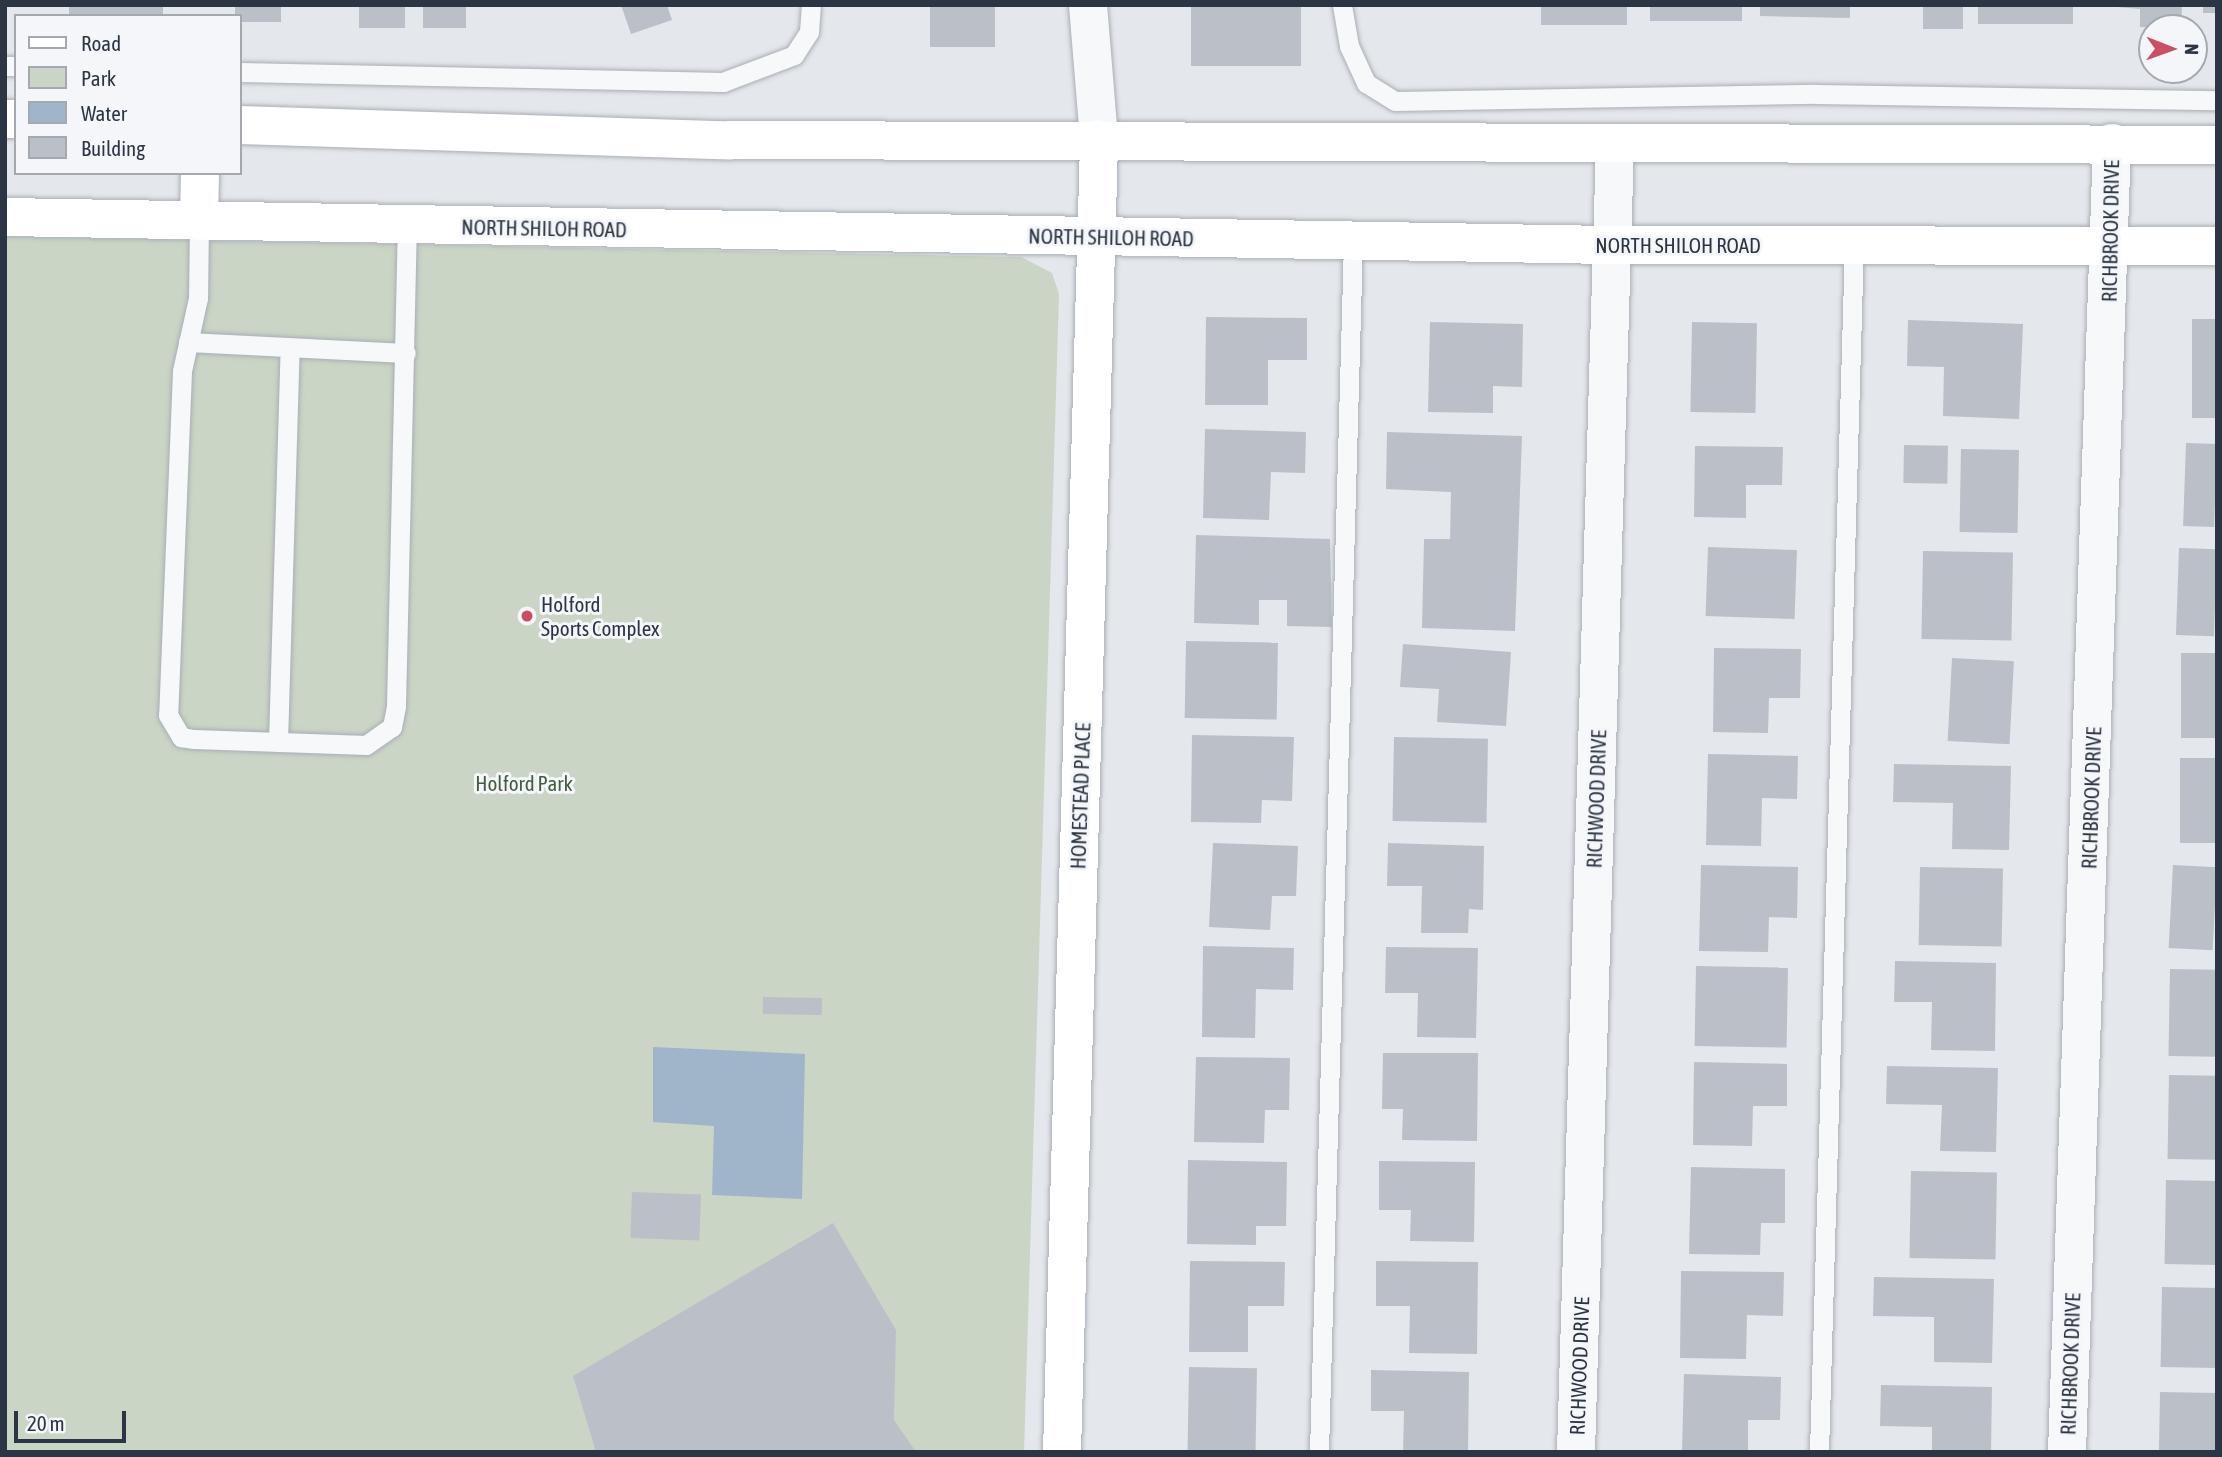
<!DOCTYPE html>
<html>
<head>
<meta charset="utf-8">
<style>
	body { margin:0 }
	#map { position:relative; width:2222px; height:1457px; overflow:hidden; background:#e4e7eb; font-family:"Asap Condensed",sans-serif }
	div>[style] { position:absolute }
	.green>* { inset:0; background:#cad5c5 }
	.water>* { inset:0; background:#a1b5ca }
	.building>* { inset:0; background:#bbc0c8; transform-origin:0 0 }
	.roads { filter:drop-shadow(0 0 2px #a9aeb5) drop-shadow(0 0 2px #a9aeb5) }
	.lane>* { height:19px; margin:-9.5px; padding:0 9.5px; transform-origin:9.5px; border-radius:9.5px; background:#f7f8fa }
	.street>* { height:38px; margin:-19px; padding:0 19px; transform-origin:19px; border-radius:19px; background:#f7f8fa }
	.secondary>* { height:38px; margin:-19px; padding:0 19px; transform-origin:19px; border-radius:19px; background:#fff }
	.dots>* { width:19px; height:19px; translate:-50% -50%; box-sizing:border-box; border:4px solid #f4f6f9; border-radius:50% }
	span { translate:-50% -50%; white-space:nowrap; text-align:center; line-height:1.15; -webkit-text-stroke:6px #f4f6f9; paint-order:stroke }
	.street-label { font-size:21px; color:#2c3543 }
	.poi-label { font-size:21px; color:#2c3543 }
	.left { translate:0 -50%; text-align:left }
	.park-label { font-size:21px; color:#415f3a }
	.frame { position:absolute; inset:0; border:7px solid #2c3543; pointer-events:none }
	.legend { position:absolute; left:14px; top:14px; width:228px; height:161px; box-sizing:border-box; background:#f4f6f9; border:2px solid #a4a9b0; margin:0; padding:9px 12px; list-style:none; font-size:21px; color:#2c3543 }
	.legend li { display:flex; align-items:center; gap:14px; height:35px }
	.legend b { width:35px; border:2px solid #a4a9b0 }
	.north { position:absolute; left:2138px; top:14px; width:70px; height:70px; box-sizing:border-box; background:#f4f6f9; border:2px solid #a4a9b0; border-radius:50%; rotate:91deg; font-size:19px; font-weight:700; line-height:28px; text-align:center; color:#2c3543 }
	.north::after { content:''; display:block; margin:auto; width:24px; height:32px; background:#ca4f64; clip-path:polygon(50% 0,100% 100%,50% 72%,0 100%) }
	.scale { position:absolute; left:14px; top:1411px; width:112px; height:32px; box-sizing:border-box; border:4px solid #2c3543; border-top:0; padding-left:9px; font-size:21px; line-height:24px; white-space:nowrap; color:#2c3543; -webkit-text-stroke:5px #f4f6f9; paint-order:stroke }
</style>
</head>
<body>
<div id="map">
	<div class="green">
		<div style="clip-path:polygon(5px 236px,1021px 257px,1052px 273px,1059px 294px,1024px 1452px,5px 1452px)"></div>
	</div>
	<div class="water">
		<div style="clip-path:polygon(653px 1047px,805px 1054px,802px 1199px,712px 1195px,714px 1126px,653px 1122px)"></div>
	</div>
	<div class="building">
		<div style="left:69px;top:5px;width:94px;height:11px"></div>
		<div style="left:235px;top:5px;width:46px;height:17px"></div>
		<div style="left:359px;top:5px;width:46px;height:23px"></div>
		<div style="left:423px;top:5px;width:43px;height:23px"></div>
		<div style="clip-path:polygon(621px 5px,667px 5px,672px 20px,631px 34px)"></div>
		<div style="left:930px;top:5px;width:65px;height:42px"></div>
		<div style="left:1191px;top:5px;width:110px;height:61px"></div>
		<div style="left:1541px;top:5px;width:86px;height:20px"></div>
		<div style="left:1650px;top:5px;width:92px;height:16px"></div>
		<div style="clip-path:polygon(1760px 5px,1850px 5px,1850px 18px,1760px 16px)"></div>
		<div style="left:1923px;top:5px;width:40px;height:24px"></div>
		<div style="left:1978px;top:5px;width:95px;height:19px"></div>
		<div style="clip-path:polygon(2094px 5px,2182px 5px,2181px 28px,2140px 27px,2140px 9px)"></div>
		<div style="left:2203px;top:5px;width:14px;height:8px"></div>
		<div style="clip-path:polygon(1206px 317px,1307px 318px,1307px 360px,1268px 360px,1268px 405px,1205px 405px)"></div>
		<div style="left:2192px;top:319px;width:25px;height:99px"></div>
		<div style="clip-path:polygon(1908px 320px,2023px 324px,2019px 419px,1943px 416px,1944px 367px,1907px 366px)"></div>
		<div style="clip-path:polygon(1430px 322px,1523px 324px,1522px 387px,1493px 386px,1493px 413px,1428px 412px)"></div>
		<div style="left:1692px;top:322px;width:65px;height:90px;rotate:1deg"></div>
		<div style="clip-path:polygon(1205px 429px,1306px 432px,1305px 473px,1271px 472px,1269px 520px,1203px 518px)"></div>
		<div style="clip-path:polygon(1387px 432px,1522px 436px,1515px 631px,1422px 628px,1424px 539px,1450px 539px,1451px 492px,1386px 489px)"></div>
		<div style="left:2186px;top:443px;width:31px;height:83px;rotate:2deg"></div>
		<div style="left:1904px;top:445px;width:44px;height:38px;rotate:1deg"></div>
		<div style="clip-path:polygon(1695px 446px,1783px 447px,1782px 485px,1746px 485px,1746px 518px,1694px 517px)"></div>
		<div style="left:1961px;top:449px;width:58px;height:83px;rotate:1deg"></div>
		<div style="clip-path:polygon(1196px 535px,1330px 539px,1332px 627px,1287px 626px,1287px 600px,1259px 600px,1259px 625px,1194px 623px)"></div>
		<div style="left:1708px;top:547px;width:89px;height:69px;rotate:2deg"></div>
		<div style="left:2179px;top:548px;width:38px;height:87px;rotate:2deg"></div>
		<div style="left:1923px;top:551px;width:90px;height:88px;rotate:1deg"></div>
		<div style="left:1186px;top:641px;width:92px;height:77px;rotate:1deg"></div>
		<div style="clip-path:polygon(1403px 644px,1511px 652px,1506px 726px,1437px 722px,1439px 689px,1400px 687px)"></div>
		<div style="clip-path:polygon(1714px 648px,1801px 649px,1800px 698px,1769px 698px,1768px 733px,1713px 732px)"></div>
		<div style="left:2181px;top:653px;width:36px;height:85px"></div>
		<div style="left:1952px;top:658px;width:62px;height:83px;rotate:3deg"></div>
		<div style="clip-path:polygon(1192px 735px,1294px 737px,1292px 801px,1262px 800px,1261px 823px,1191px 822px)"></div>
		<div style="left:1394px;top:737px;width:94px;height:84px;rotate:1deg"></div>
		<div style="clip-path:polygon(1708px 754px,1798px 756px,1797px 799px,1762px 798px,1761px 846px,1706px 845px)"></div>
		<div style="left:2180px;top:758px;width:37px;height:85px"></div>
		<div style="clip-path:polygon(1894px 764px,2011px 766px,2009px 850px,1952px 849px,1953px 803px,1893px 802px)"></div>
		<div style="clip-path:polygon(1213px 843px,1298px 846px,1296px 896px,1272px 896px,1270px 930px,1209px 927px)"></div>
		<div style="clip-path:polygon(1388px 843px,1484px 846px,1483px 910px,1469px 909px,1468px 933px,1421px 933px,1422px 886px,1387px 886px)"></div>
		<div style="clip-path:polygon(1701px 865px,1798px 867px,1797px 918px,1769px 917px,1768px 952px,1699px 951px)"></div>
		<div style="left:2173px;top:865px;width:44px;height:83px;rotate:3deg"></div>
		<div style="left:1920px;top:867px;width:83px;height:78px;rotate:1deg"></div>
		<div style="clip-path:polygon(1203px 946px,1294px 948px,1293px 990px,1256px 989px,1255px 1038px,1202px 1037px)"></div>
		<div style="clip-path:polygon(1386px 947px,1478px 948px,1476px 1038px,1417px 1037px,1418px 993px,1385px 993px)"></div>
		<div style="clip-path:polygon(1895px 961px,1996px 963px,1995px 1051px,1931px 1050px,1932px 1002px,1894px 1002px)"></div>
		<div style="left:1696px;top:966px;width:92px;height:80px;rotate:1deg"></div>
		<div style="left:2170px;top:969px;width:47px;height:87px;rotate:1deg"></div>
		<div style="left:763px;top:997px;width:59px;height:17px;rotate:1deg"></div>
		<div style="clip-path:polygon(1383px 1053px,1478px 1053px,1477px 1141px,1402px 1140px,1403px 1109px,1382px 1109px)"></div>
		<div style="clip-path:polygon(1196px 1057px,1290px 1058px,1289px 1110px,1265px 1110px,1264px 1143px,1194px 1142px)"></div>
		<div style="clip-path:polygon(1694px 1062px,1787px 1064px,1787px 1106px,1753px 1106px,1752px 1146px,1693px 1145px)"></div>
		<div style="clip-path:polygon(1887px 1066px,1998px 1068px,1996px 1152px,1940px 1151px,1942px 1105px,1886px 1104px)"></div>
		<div style="left:2169px;top:1075px;width:48px;height:84px;rotate:1deg"></div>
		<div style="clip-path:polygon(1188px 1160px,1287px 1162px,1286px 1226px,1256px 1226px,1256px 1245px,1187px 1244px)"></div>
		<div style="clip-path:polygon(1379px 1161px,1475px 1162px,1474px 1242px,1410px 1241px,1411px 1210px,1379px 1210px)"></div>
		<div style="clip-path:polygon(1691px 1167px,1785px 1169px,1785px 1223px,1761px 1223px,1760px 1255px,1689px 1254px)"></div>
		<div style="left:1911px;top:1171px;width:86px;height:87px;rotate:1deg"></div>
		<div style="left:2166px;top:1180px;width:51px;height:84px;rotate:1deg"></div>
		<div style="left:632px;top:1192px;width:69px;height:46px;rotate:2deg"></div>
		<div style="clip-path:polygon(833px 1223px,896px 1330px,894px 1420px,916px 1452px,596px 1452px,573px 1376px)"></div>
		<div style="clip-path:polygon(1190px 1261px,1285px 1262px,1284px 1306px,1248px 1306px,1248px 1352px,1189px 1352px)"></div>
		<div style="clip-path:polygon(1376px 1261px,1478px 1262px,1477px 1354px,1409px 1353px,1410px 1306px,1376px 1306px)"></div>
		<div style="clip-path:polygon(1681px 1271px,1784px 1272px,1783px 1316px,1747px 1315px,1746px 1359px,1680px 1358px)"></div>
		<div style="clip-path:polygon(1874px 1277px,1994px 1279px,1992px 1363px,1934px 1362px,1934px 1317px,1873px 1316px)"></div>
		<div style="left:2162px;top:1287px;width:55px;height:80px;rotate:1deg"></div>
		<div style="left:1189px;top:1367px;width:68px;height:85px;rotate:1deg"></div>
		<div style="clip-path:polygon(1371px 1370px,1469px 1372px,1468px 1452px,1403px 1452px,1404px 1411px,1371px 1411px)"></div>
		<div style="clip-path:polygon(1684px 1374px,1781px 1377px,1780px 1420px,1748px 1420px,1748px 1452px,1682px 1452px)"></div>
		<div style="clip-path:polygon(1881px 1385px,1992px 1387px,1991px 1452px,1932px 1452px,1932px 1427px,1880px 1426px)"></div>
		<div style="left:2160px;top:1392px;width:57px;height:60px;rotate:1deg"></div>
	</div>
	<div class="roads">
		<div class="lane">
			<div style="left:1342px;top:5px;width:42px;rotate:80.3deg"></div>
			<div style="left:1349px;top:46px;width:41px;rotate:65.3deg"></div>
			<div style="left:1366px;top:83px;width:34px;rotate:32deg"></div>
			<div style="left:1395px;top:101px;width:421px;rotate:-1deg"></div>
			<div style="left:1816px;top:94px;width:401px;rotate:0.9deg"></div>
			<div style="left:5px;top:66px;width:11px"></div>
			<div style="left:240px;top:72px;width:483px;rotate:1.2deg"></div>
			<div style="left:723px;top:82px;width:76px;rotate:-20.8deg"></div>
			<div style="left:794px;top:55px;width:27px;rotate:-57deg"></div>
			<div style="left:809px;top:32px;width:27px;rotate:-86deg"></div>
			<div style="left:199px;top:221px;width:77px;rotate:90.7deg"></div>
			<div style="left:198px;top:298px;width:75px;rotate:102.4deg"></div>
			<div style="left:182px;top:371px;width:344px;rotate:92.3deg"></div>
			<div style="left:168px;top:715px;width:26px;rotate:59deg"></div>
			<div style="left:181px;top:737px;width:13px;rotate:9deg"></div>
			<div style="left:194px;top:739px;width:172px;rotate:2deg"></div>
			<div style="left:366px;top:745px;width:32px;rotate:-35deg"></div>
			<div style="left:392px;top:727px;width:21px;rotate:-79deg"></div>
			<div style="left:396px;top:706px;width:481px;rotate:-88.7deg"></div>
			<div style="left:188px;top:342px;width:218px;rotate:2.9deg"></div>
			<div style="left:278px;top:742px;width:395px;rotate:-88.3deg"></div>
			<div style="left:1319px;top:1452px;width:1211px;rotate:-88.39deg"></div>
			<div style="left:1819px;top:1452px;width:1208px;rotate:-88.34deg"></div>
		</div>
		<div class="street">
			<div style="left:1088px;top:5px;width:135px;rotate:85.3deg"></div>
			<div style="left:1576px;top:1452px;width:1307px;rotate:-88.29deg"></div>
			<div style="left:2067px;top:1452px;width:1310px;rotate:-88.03deg"></div>
		</div>
		<div class="secondary">
			<div style="left:5px;top:119px;width:11px"></div>
			<div style="left:240px;top:125px;width:490px;rotate:1.8deg"></div>
			<div style="left:730px;top:140px;width:1487px;rotate:0.19deg"></div>
			<div style="left:5px;top:217px;width:1608px;rotate:1deg"></div>
			<div style="left:1613px;top:245px;width:604px;rotate:0.09deg"></div>
			<div style="left:199px;top:221px;width:48px;rotate:-88.8deg"></div>
			<div style="left:1062px;top:1452px;width:1313px;rotate:-88.38deg"></div>
		</div>
	</div>
	<div class="dots">
		<div style="left:527px;top:616px;background:#ca4f64"></div>
	</div>
	<div class="street-label">
		<span style="left:544px;top:228px;rotate:1deg">NORTH SHILOH ROAD</span>
		<span style="left:2110px;top:231px;rotate:-89deg">RICHBROOK DRIVE</span>
		<span style="left:1111px;top:237px;rotate:1deg">NORTH SHILOH ROAD</span>
		<span style="left:1678px;top:245px">NORTH SHILOH ROAD</span>
		<span style="left:1080px;top:796px;rotate:-88deg">HOMESTEAD PLACE</span>
		<span style="left:2091px;top:798px;rotate:-88deg">RICHBROOK DRIVE</span>
		<span style="left:1596px;top:799px;rotate:-88deg">RICHWOOD DRIVE</span>
		<span style="left:2070px;top:1364px;rotate:-88deg">RICHBROOK DRIVE</span>
		<span style="left:1579px;top:1366px;rotate:-88deg">RICHWOOD DRIVE</span>
	</div>
	<div class="poi-label">
		<span class="left" style="left:541px;top:616px">Holford<br>Sports Complex</span>
	</div>
	<div class="park-label">
		<span style="left:524px;top:783px">Holford Park</span>
	</div>
	<div class="frame"></div>
	<ul class="legend">
	<li><b style="height:9px;background:#fff"></b>Road</li>
	<li><b style="height:19px;background:#cad5c5"></b>Park</li>
	<li><b style="height:19px;background:#a1b5ca"></b>Water</li>
	<li><b style="height:19px;background:#bbc0c8"></b>Building</li>
	</ul>
	<div class="north">N</div>
	<div class="scale">20 m</div>
</div>
</body>
</html>
